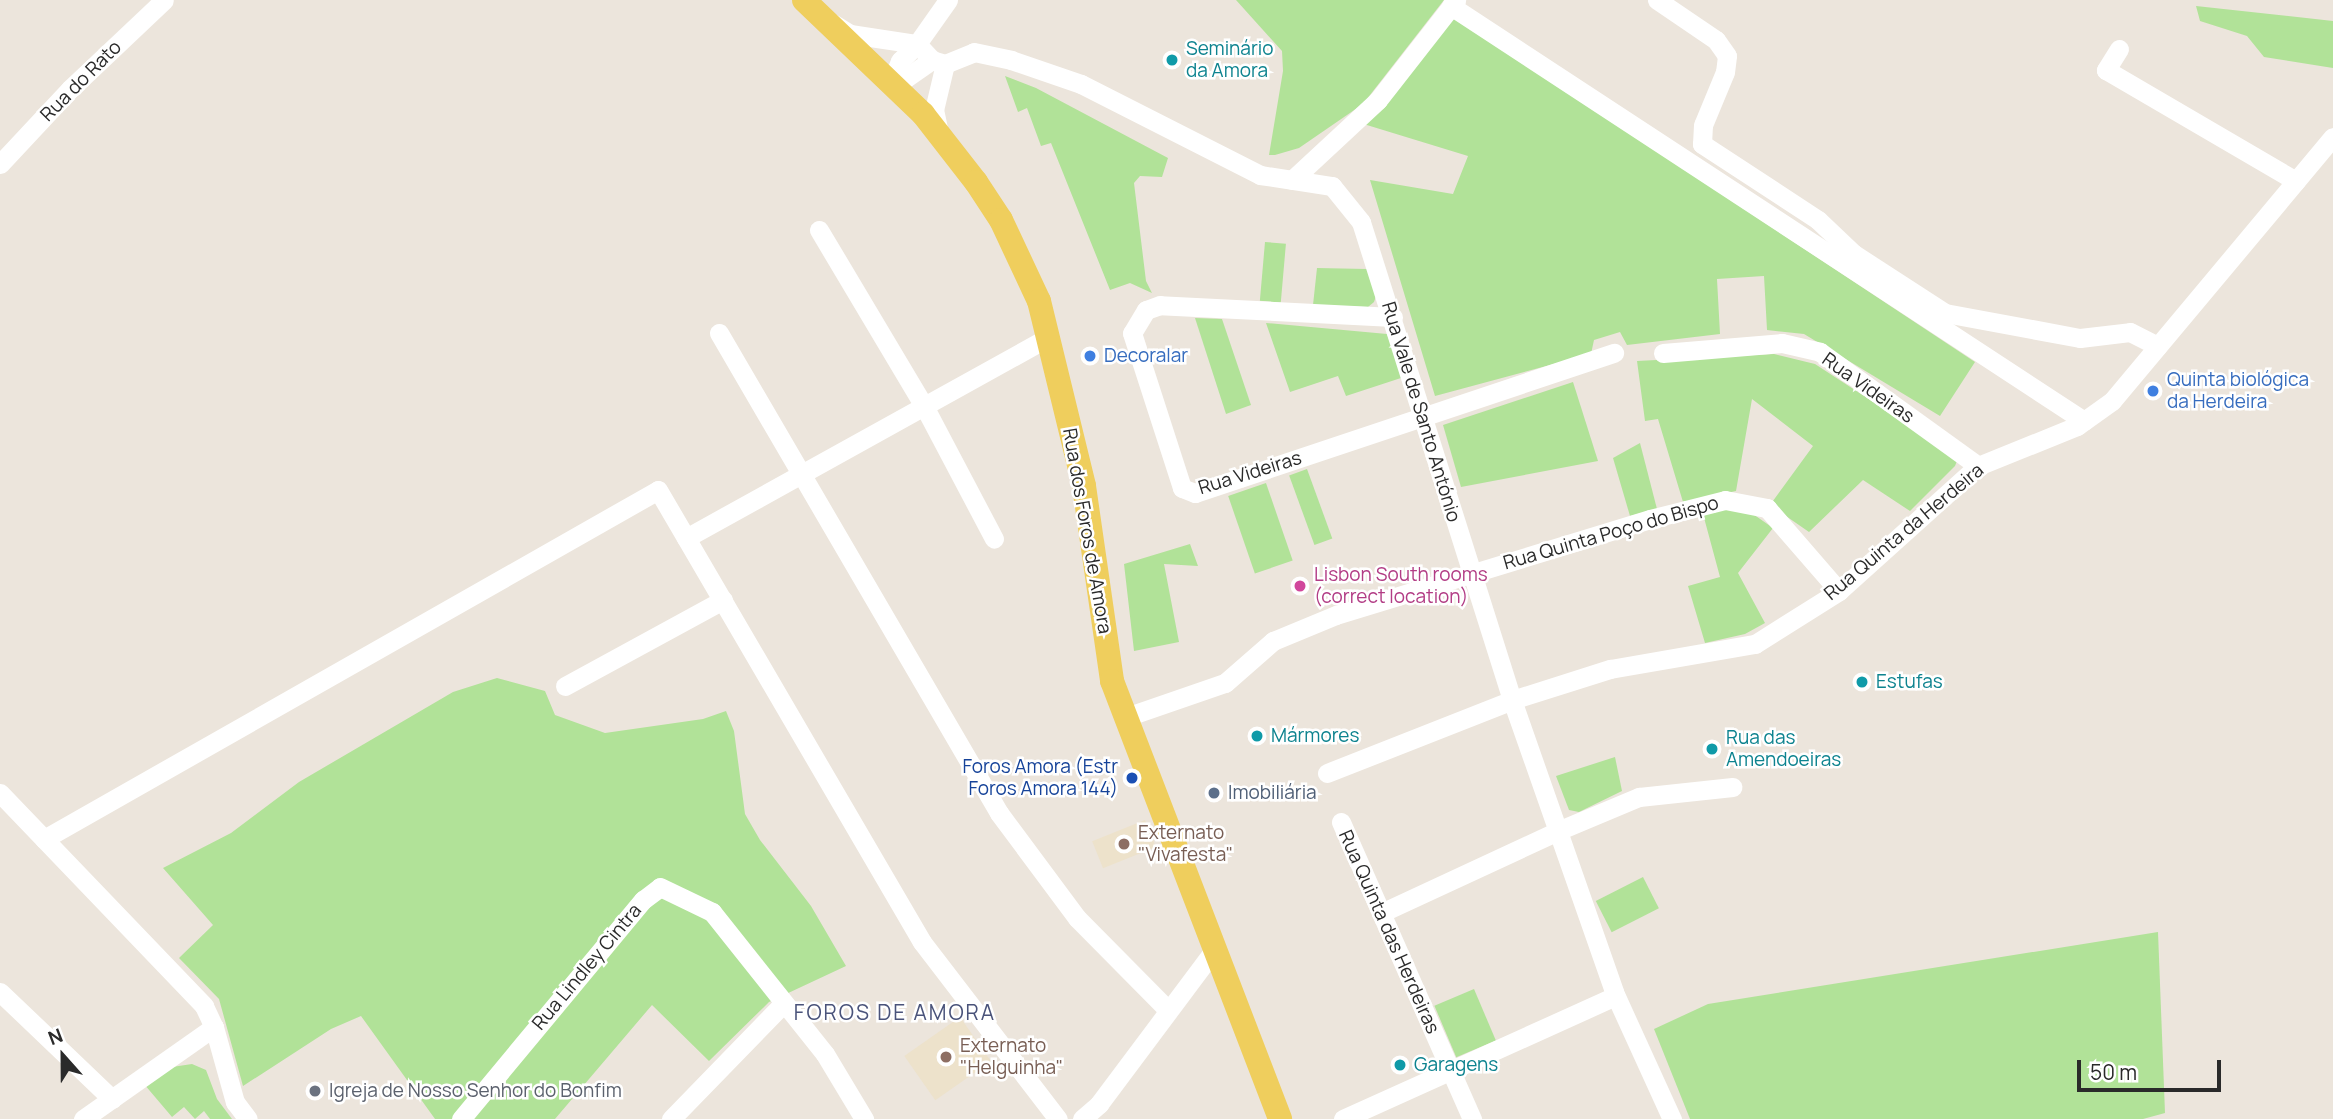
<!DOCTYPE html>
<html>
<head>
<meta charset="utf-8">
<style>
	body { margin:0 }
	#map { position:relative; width:2333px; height:1119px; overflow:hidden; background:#ece5dc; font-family:Manrope,sans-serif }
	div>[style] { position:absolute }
	.education>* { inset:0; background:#ede2cb; transform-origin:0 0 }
	.green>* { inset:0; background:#b1e298; transform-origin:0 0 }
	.minor>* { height:19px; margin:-9.5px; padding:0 9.5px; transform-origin:9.5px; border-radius:9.5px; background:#fff }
	.major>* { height:24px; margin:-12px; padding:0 12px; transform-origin:12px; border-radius:12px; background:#efce5d }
	.dots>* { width:19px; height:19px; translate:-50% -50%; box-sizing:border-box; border:4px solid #fff; border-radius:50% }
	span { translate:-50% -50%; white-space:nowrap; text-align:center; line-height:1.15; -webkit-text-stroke:5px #fff; paint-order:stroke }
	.culture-label { font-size:19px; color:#0d838f }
	.left { translate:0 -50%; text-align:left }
	.street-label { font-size:19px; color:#2a2a2a }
	.shop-label { font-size:19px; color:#366cbe }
	.hotel-label { font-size:19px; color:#b23c85 }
	.transit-label { font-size:19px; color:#164399 }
	.right { translate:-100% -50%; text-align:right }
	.service-label { font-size:19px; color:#4e5e75 }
	.education-label { font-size:19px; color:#785e54 }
	.worship-label { font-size:19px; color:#5b616d }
	.neighbourhood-label { font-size:21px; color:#4a537a; letter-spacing:2px }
	.north { position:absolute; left:28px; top:1021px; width:70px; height:70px; -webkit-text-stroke:5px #fff; paint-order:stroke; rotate:339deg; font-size:19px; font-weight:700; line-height:28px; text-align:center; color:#2a2a2a }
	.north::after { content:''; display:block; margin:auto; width:24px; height:32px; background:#2a2a2a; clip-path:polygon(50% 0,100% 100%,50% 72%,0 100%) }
	.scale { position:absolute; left:2077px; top:1060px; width:144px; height:32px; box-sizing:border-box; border:4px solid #2a2a2a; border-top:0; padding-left:9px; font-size:21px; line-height:24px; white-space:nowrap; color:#2a2a2a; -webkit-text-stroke:5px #fff; paint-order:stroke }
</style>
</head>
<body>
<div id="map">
	<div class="education">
		<div style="left:1145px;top:820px;width:29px;height:57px;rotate:68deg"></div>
		<div style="left:960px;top:1017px;width:54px;height:68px;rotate:55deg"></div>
	</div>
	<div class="green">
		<div style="clip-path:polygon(1236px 0,1444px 0,1363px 104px,1299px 148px,1275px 155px,1269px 155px,1283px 71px,1282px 51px)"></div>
		<div style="clip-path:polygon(2196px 6px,2333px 21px,2333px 68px,2264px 57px,2247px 36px,2200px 21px)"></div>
		<div style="clip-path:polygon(1451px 15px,1975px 362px,1940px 416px,1804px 334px,1767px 330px,1764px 276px,1717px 279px,1720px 334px,1627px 345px,1620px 332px,1594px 340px,1591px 354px,1435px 396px,1370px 180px,1453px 194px,1468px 156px,1357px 122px)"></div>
		<div style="clip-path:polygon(1005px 76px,1036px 88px,1168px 158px,1162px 177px,1140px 176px,1134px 183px,1146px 281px,1152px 293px,1130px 283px,1110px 290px,1051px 143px,1041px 146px,1027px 108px,1018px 112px)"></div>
		<div style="left:1265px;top:242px;width:21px;height:59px;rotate:5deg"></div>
		<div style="clip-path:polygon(1317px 268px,1367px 269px,1376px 296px,1374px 302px,1368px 307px,1313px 305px)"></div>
		<div style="clip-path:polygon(1195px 318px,1222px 319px,1251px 405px,1226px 414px)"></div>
		<div style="clip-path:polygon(1266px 323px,1387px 334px,1404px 377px,1346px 396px,1338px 376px,1290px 392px)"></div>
		<div style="clip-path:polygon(1774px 354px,1815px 364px,1953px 454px,1957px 461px,1955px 466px,1910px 511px,1863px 480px,1809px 532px,1770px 505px,1813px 446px,1752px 399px,1736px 491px,1683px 502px,1658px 419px,1645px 421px,1637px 361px)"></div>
		<div style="clip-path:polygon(1573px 382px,1598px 461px,1461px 487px,1443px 425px)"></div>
		<div style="clip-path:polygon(1640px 443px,1657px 509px,1630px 516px,1613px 458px)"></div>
		<div style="left:1307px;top:469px;width:74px;height:19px;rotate:70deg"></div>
		<div style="left:1266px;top:483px;width:82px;height:40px;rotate:71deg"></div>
		<div style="clip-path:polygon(1720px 510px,1739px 510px,1753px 514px,1773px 528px,1738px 573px,1765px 623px,1745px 634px,1705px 643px,1688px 586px,1720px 577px,1703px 514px)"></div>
		<div style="clip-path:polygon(1190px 544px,1198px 566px,1164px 564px,1179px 642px,1134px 651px,1124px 564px)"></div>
		<div style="clip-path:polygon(497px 678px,545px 691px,555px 715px,605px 733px,703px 719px,726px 711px,734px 731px,745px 814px,760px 840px,811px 906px,846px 966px,769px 1002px,709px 1061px,652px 1005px,555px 1119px,435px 1119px,361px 1016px,331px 1029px,243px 1086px,219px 999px,179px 958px,213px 925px,163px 868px,231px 833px,299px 782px,453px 692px)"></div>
		<div style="clip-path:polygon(1615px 757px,1622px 791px,1579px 812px,1569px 810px,1556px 776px)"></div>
		<div style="left:1643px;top:877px;width:35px;height:53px;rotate:63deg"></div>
		<div style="clip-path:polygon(2158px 932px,2165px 1113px,2143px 1119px,1690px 1119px,1654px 1029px,1708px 1004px)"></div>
		<div style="left:1474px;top:989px;width:56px;height:43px;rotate:67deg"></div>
		<div style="clip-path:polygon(192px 1064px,206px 1070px,217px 1099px,232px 1119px,210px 1119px,204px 1111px,195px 1119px,184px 1107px,172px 1117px,144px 1084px,172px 1067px)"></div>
	</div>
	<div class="minor">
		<div style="left:948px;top:0;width:54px;rotate:125.2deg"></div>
		<div style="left:917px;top:44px;width:22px;rotate:47deg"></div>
		<div style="left:932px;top:60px;width:14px;rotate:17deg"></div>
		<div style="left:945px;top:64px;width:31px;rotate:-22deg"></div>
		<div style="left:974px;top:52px;width:38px;rotate:12deg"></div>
		<div style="left:1011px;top:60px;width:74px;rotate:18.9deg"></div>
		<div style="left:1081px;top:84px;width:201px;rotate:26.9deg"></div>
		<div style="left:1260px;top:175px;width:73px;rotate:8.7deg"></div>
		<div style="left:1332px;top:186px;width:46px;rotate:51.1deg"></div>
		<div style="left:1361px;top:222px;width:501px;rotate:72.47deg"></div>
		<div style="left:1512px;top:700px;width:309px;rotate:70.7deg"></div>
		<div style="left:1614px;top:992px;width:140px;rotate:65.5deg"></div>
		<div style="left:1657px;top:0;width:71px;rotate:34.1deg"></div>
		<div style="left:1716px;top:40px;width:19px;rotate:55deg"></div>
		<div style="left:1727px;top:56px;width:16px;rotate:97deg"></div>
		<div style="left:1725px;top:72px;width:57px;rotate:112.5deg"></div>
		<div style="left:1703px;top:125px;width:19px;rotate:93deg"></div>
		<div style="left:1702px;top:144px;width:139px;rotate:33.2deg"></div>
		<div style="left:1818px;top:220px;width:50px;rotate:43.4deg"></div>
		<div style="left:1854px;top:254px;width:108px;rotate:33deg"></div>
		<div style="left:1945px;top:313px;width:137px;rotate:10.5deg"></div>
		<div style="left:2080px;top:338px;width:50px;rotate:-6.8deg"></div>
		<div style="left:2130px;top:332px;width:31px;rotate:27deg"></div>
		<div style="left:1451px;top:6px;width:757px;rotate:33.25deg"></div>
		<div style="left:834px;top:24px;width:19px;rotate:32deg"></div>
		<div style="left:850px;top:34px;width:68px;rotate:8.5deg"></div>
		<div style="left:2119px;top:49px;width:25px;rotate:122deg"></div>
		<div style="left:2106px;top:70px;width:220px;rotate:30.3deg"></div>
		<div style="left:882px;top:74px;width:12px;rotate:31deg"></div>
		<div style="left:892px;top:80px;width:14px;rotate:-8deg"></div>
		<div style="left:906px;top:78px;width:32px;rotate:-35deg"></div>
		<div style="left:896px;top:87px;width:8px;rotate:-120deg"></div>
		<div style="left:892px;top:80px;width:21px;rotate:-67deg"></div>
		<div style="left:900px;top:61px;width:24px;rotate:-45deg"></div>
		<div style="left:939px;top:133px;width:24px;rotate:-102deg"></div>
		<div style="left:934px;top:110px;width:47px;rotate:-76.6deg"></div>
		<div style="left:0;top:164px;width:103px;rotate:-47deg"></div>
		<div style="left:70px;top:89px;width:129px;rotate:-43.4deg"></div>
		<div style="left:1292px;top:180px;width:117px;rotate:-42.9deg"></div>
		<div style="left:1378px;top:100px;width:127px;rotate:-52deg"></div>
		<div style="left:819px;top:230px;width:205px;rotate:59.2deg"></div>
		<div style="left:924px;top:406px;width:150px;rotate:62.2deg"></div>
		<div style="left:1393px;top:317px;width:233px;rotate:-177.1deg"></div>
		<div style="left:1160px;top:305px;width:15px;rotate:160deg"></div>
		<div style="left:1146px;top:310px;width:27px;rotate:121deg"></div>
		<div style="left:1132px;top:333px;width:163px;rotate:72.1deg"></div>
		<div style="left:1182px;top:488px;width:14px;rotate:21deg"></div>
		<div style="left:1195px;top:493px;width:442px;rotate:-18.5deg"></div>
		<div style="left:719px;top:333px;width:556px;rotate:59.74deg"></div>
		<div style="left:999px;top:813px;width:131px;rotate:53.4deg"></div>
		<div style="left:1077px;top:918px;width:129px;rotate:45.3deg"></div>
		<div style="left:1663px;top:353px;width:119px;rotate:-4.8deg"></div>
		<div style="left:1782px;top:343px;width:39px;rotate:13deg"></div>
		<div style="left:1820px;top:352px;width:195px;rotate:35.8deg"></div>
		<div style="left:686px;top:538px;width:414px;rotate:-29deg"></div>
		<div style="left:565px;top:686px;width:180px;rotate:-28.6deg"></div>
		<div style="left:1126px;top:717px;width:105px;rotate:-19deg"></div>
		<div style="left:1225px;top:683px;width:64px;rotate:-41.2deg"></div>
		<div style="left:1273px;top:641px;width:68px;rotate:-22.4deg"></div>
		<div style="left:1336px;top:615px;width:328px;rotate:-17deg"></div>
		<div style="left:1650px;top:519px;width:77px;rotate:-14.2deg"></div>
		<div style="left:1725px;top:500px;width:43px;rotate:10.8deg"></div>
		<div style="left:1767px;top:508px;width:110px;rotate:49.1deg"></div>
		<div style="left:1327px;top:773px;width:199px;rotate:-21.5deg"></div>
		<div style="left:1512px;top:700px;width:103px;rotate:-17.6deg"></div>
		<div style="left:1610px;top:669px;width:147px;rotate:-9.8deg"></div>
		<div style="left:1755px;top:644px;width:99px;rotate:-32.2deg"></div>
		<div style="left:1839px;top:591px;width:187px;rotate:-42deg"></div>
		<div style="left:1978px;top:466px;width:107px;rotate:-22deg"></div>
		<div style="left:2077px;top:426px;width:43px;rotate:-35.5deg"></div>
		<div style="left:2112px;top:401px;width:344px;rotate:-50.1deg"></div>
		<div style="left:0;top:793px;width:295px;rotate:46.2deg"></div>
		<div style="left:204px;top:1006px;width:23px;rotate:65deg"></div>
		<div style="left:214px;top:1027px;width:78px;rotate:74.4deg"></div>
		<div style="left:235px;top:1102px;width:21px;rotate:53deg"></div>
		<div style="left:1341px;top:822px;width:325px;rotate:66.2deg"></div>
		<div style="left:44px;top:839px;width:706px;rotate:-29.61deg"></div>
		<div style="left:658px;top:490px;width:523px;rotate:59.71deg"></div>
		<div style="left:922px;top:942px;width:223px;rotate:52.5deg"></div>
		<div style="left:1381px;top:913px;width:197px;rotate:-24.9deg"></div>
		<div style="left:1560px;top:830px;width:86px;rotate:-22.7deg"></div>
		<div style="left:1639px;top:797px;width:94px;rotate:-6.1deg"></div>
		<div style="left:0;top:992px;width:155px;rotate:43.7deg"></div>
		<div style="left:83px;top:1119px;width:160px;rotate:-35.1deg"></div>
		<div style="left:461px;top:1119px;width:285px;rotate:-50.3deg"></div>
		<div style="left:643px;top:900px;width:21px;rotate:-37deg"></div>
		<div style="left:660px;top:887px;width:58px;rotate:25.7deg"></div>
		<div style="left:712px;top:912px;width:181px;rotate:51.5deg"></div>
		<div style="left:825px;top:1054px;width:76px;rotate:59deg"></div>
		<div style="left:671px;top:1119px;width:161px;rotate:-45.8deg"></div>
		<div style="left:1082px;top:1119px;width:23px;rotate:-41deg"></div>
		<div style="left:1099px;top:1104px;width:194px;rotate:-53.2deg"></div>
		<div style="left:1343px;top:1119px;width:299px;rotate:-24.3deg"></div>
	</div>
	<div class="major">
		<div style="left:804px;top:0;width:165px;rotate:43.8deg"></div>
		<div style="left:923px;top:114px;width:86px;rotate:52.1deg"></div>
		<div style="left:976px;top:182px;width:45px;rotate:56.7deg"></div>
		<div style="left:1001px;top:220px;width:89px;rotate:64.9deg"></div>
		<div style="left:1039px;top:301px;width:190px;rotate:76.3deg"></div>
		<div style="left:1084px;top:486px;width:197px;rotate:81.8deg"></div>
		<div style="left:1112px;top:681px;width:469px;rotate:69deg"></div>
	</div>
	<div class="dots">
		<div style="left:1172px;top:60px;background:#0f9aa8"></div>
		<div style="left:1090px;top:356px;background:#3f7fe0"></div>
		<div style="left:2153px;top:391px;background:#3f7fe0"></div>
		<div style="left:1300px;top:586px;background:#d1479c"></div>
		<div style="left:1862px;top:682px;background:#0f9aa8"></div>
		<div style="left:1257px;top:736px;background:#0f9aa8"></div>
		<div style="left:1712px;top:749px;background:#0f9aa8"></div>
		<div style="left:1132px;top:778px;background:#1a4fb4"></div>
		<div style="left:1214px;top:793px;background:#5c6f8a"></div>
		<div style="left:1124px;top:844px;background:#8d6e63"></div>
		<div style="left:946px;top:1057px;background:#8d6e63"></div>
		<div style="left:1400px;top:1065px;background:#0f9aa8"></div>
		<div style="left:315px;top:1091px;background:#6b7280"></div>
	</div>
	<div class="culture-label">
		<span class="left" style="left:1186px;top:60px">Seminário<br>da Amora</span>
		<span class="left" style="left:1876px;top:682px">Estufas</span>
		<span class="left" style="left:1271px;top:736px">Mármores</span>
		<span class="left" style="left:1726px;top:749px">Rua das<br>Amendoeiras</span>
		<span class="left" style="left:1414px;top:1065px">Garagens</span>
	</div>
	<div class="street-label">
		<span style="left:81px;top:81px;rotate:-45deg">Rua do Rato</span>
		<span style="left:1868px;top:388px;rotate:35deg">Rua Videiras</span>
		<span style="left:1421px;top:412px;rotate:73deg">Rua Vale de Santo António</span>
		<span style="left:1250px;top:473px;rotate:-17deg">Rua Videiras</span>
		<span style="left:1087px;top:531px;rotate:80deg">Rua dos Foros de Amora</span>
		<span style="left:1904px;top:532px;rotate:-40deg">Rua Quinta da Herdeira</span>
		<span style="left:1611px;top:533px;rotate:-16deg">Rua Quinta Poço do Bispo</span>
		<span style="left:1389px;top:932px;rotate:66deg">Rua Quinta das Herdeiras</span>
		<span style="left:587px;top:967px;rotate:-50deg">Rua Lindley Cintra</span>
	</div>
	<div class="shop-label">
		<span class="left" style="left:1104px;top:356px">Decoralar</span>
		<span class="left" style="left:2167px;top:391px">Quinta biológica<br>da Herdeira</span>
	</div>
	<div class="hotel-label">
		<span class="left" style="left:1314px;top:586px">Lisbon South rooms<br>(correct location)</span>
	</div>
	<div class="transit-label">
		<span class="right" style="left:1118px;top:778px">Foros Amora (Estr<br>Foros Amora 144)</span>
	</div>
	<div class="service-label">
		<span class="left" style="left:1228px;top:793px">Imobiliária</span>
	</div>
	<div class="education-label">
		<span class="left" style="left:1138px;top:844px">Externato<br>"Vivafesta"</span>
		<span class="left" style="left:960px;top:1057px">Externato<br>"Helguinha"</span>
	</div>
	<div class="worship-label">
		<span class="left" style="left:329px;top:1091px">Igreja de Nosso Senhor do Bonfim</span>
	</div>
	<div class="neighbourhood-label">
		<span style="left:895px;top:1012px">FOROS DE AMORA</span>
	</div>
	<div class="north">N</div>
	<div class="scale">50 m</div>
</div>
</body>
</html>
